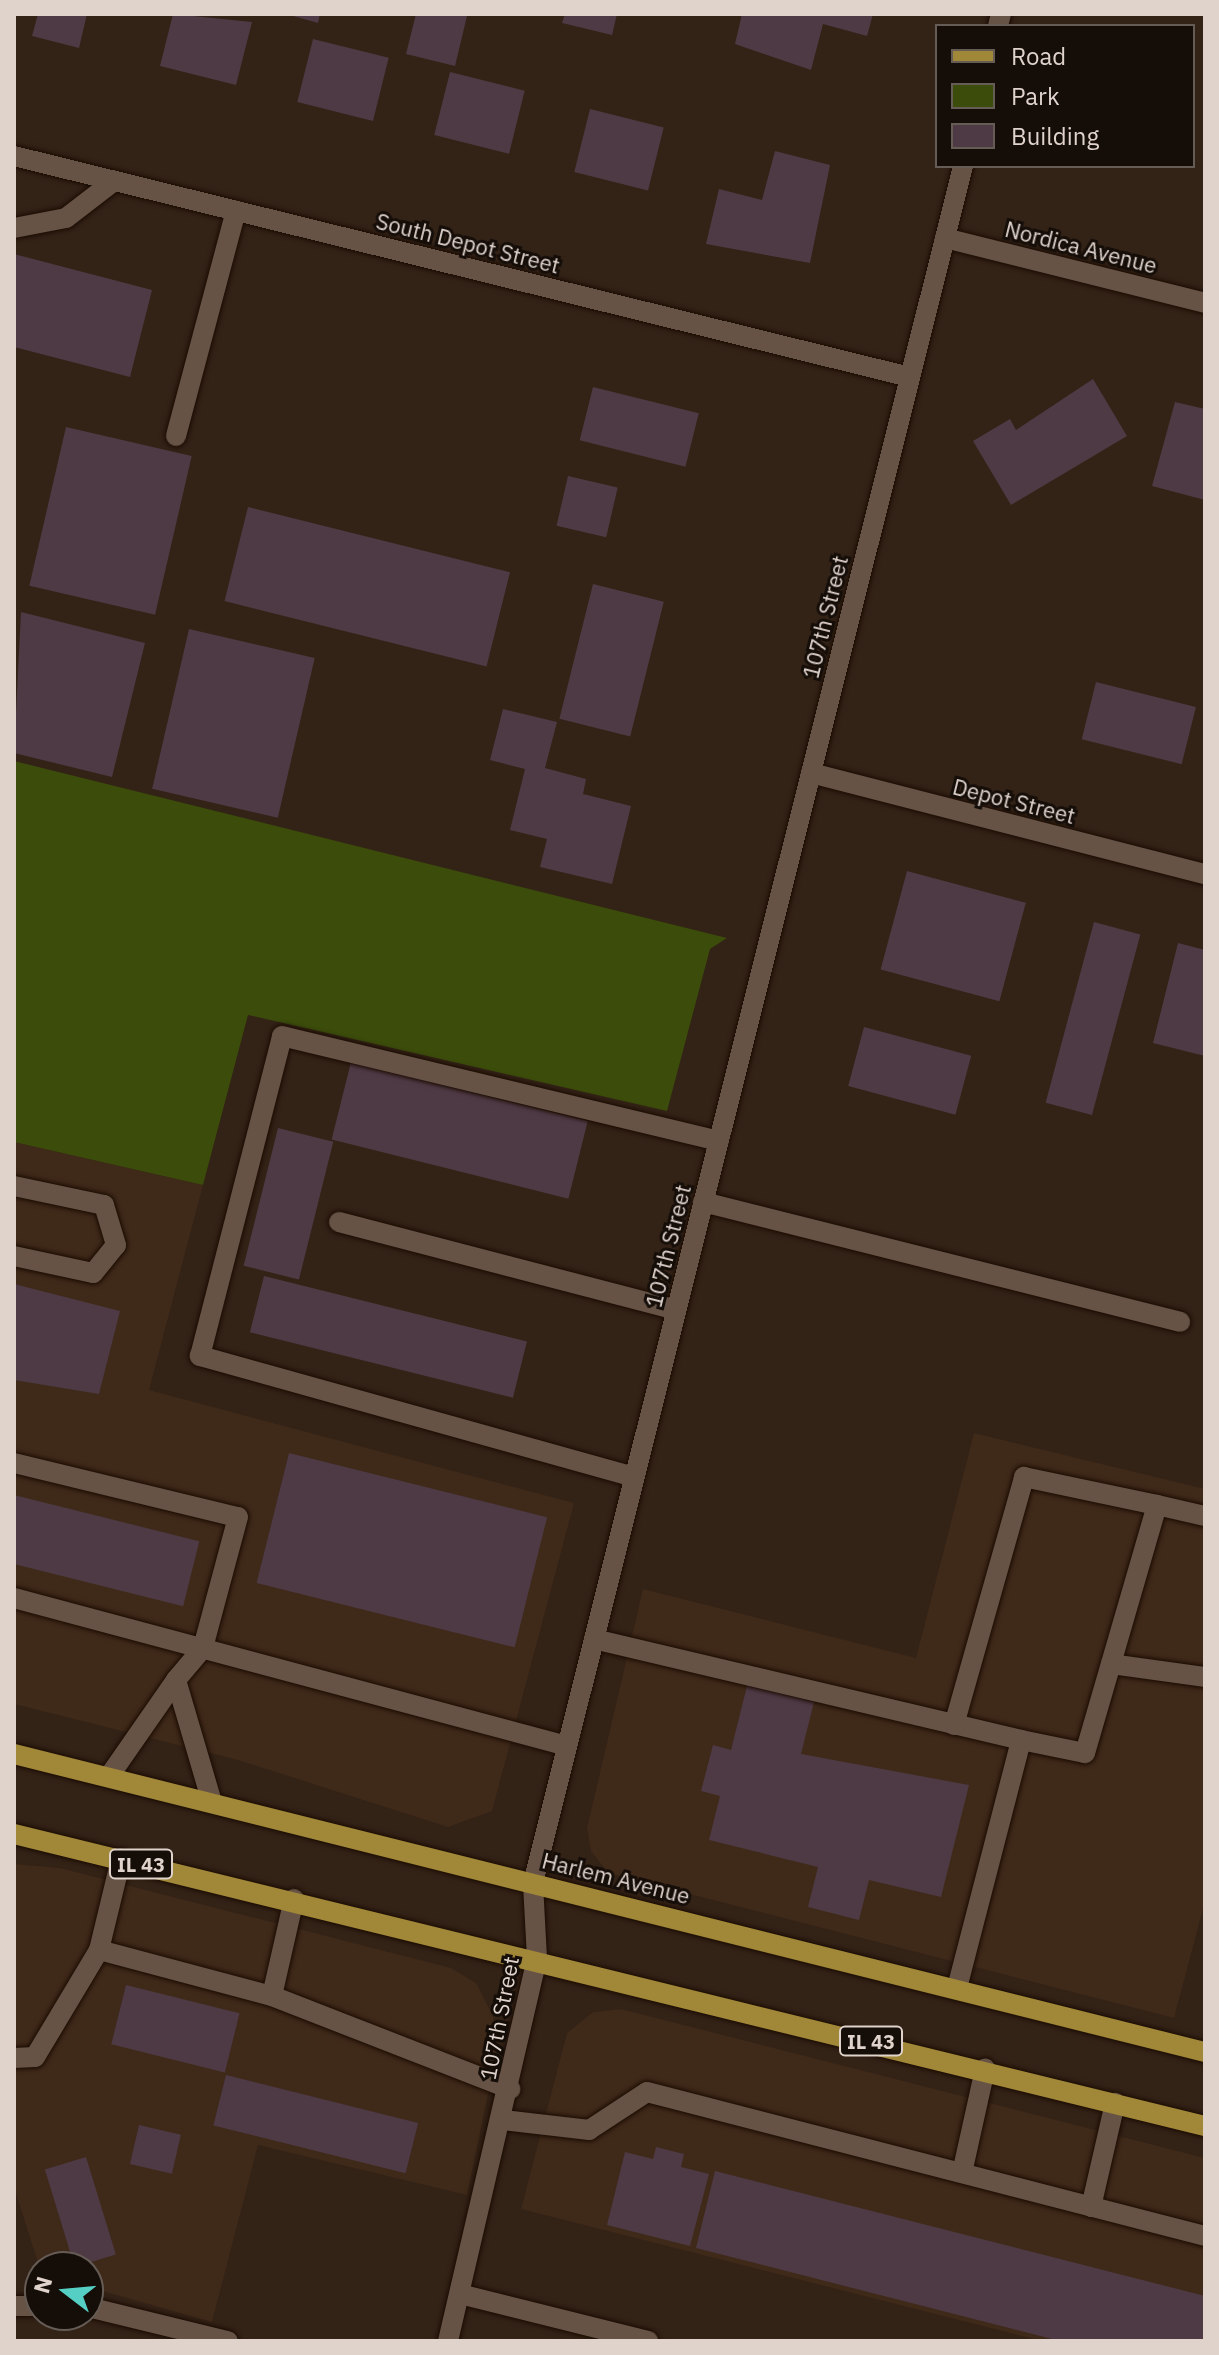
<!DOCTYPE html>
<html>
<head>
<meta charset="utf-8">
<style>
	body { margin:0 }
	#map { position:relative; width:1219px; height:2355px; overflow:hidden; background:#332216; font-family:"IBM Plex Sans",sans-serif }
	div>[style] { position:absolute }
	.built>* { inset:0; background:#3f2919 }
	.green>* { inset:0; background:#3b4c0b }
	.building>* { inset:0; background:#4e3a45; transform-origin:0 0 }
	.roads { filter:drop-shadow(0 0 2px #1a0b02) drop-shadow(0 0 2px #1a0b02) }
	.lane>* { height:20px; margin:-10px; padding:0 10px; transform-origin:10px; border-radius:10px; background:#665346 }
	.street>* { height:20px; margin:-10px; padding:0 10px; transform-origin:10px; border-radius:10px; background:#665346 }
	.primary>* { height:20px; margin:-10px; padding:0 10px; transform-origin:10px; border-radius:10px; background:#a18738 }
	span { translate:-50% -50%; white-space:nowrap; text-align:center; line-height:1.15; -webkit-text-stroke:6px #150d08; paint-order:stroke }
	.shield-label span { padding:2px 6px; background:#150d08; border:2px solid; border-radius:6px; -webkit-text-stroke-width:0 }
	.shield-label { font-size:20px; color:#dfd3cc; font-weight:700 }
	.street-label { font-size:22px; color:#dfd3cc }
	.frame { position:absolute; inset:0; border:16px solid #dfd3cc; pointer-events:none }
	.legend { position:absolute; left:935px; top:24px; width:260px; height:144px; box-sizing:border-box; background:#150d08; border:2px solid #665c56; margin:0; padding:10px 14px; list-style:none; font-size:24px; color:#dfd3cc }
	.legend li { display:flex; align-items:center; gap:16px; height:40px }
	.legend b { width:40px; border:2px solid #665c56 }
	.north { position:absolute; left:24px; top:2251px; width:80px; height:80px; box-sizing:border-box; background:#150d08; border:2px solid #665c56; border-radius:50%; rotate:286deg; font-size:22px; font-weight:700; line-height:32px; text-align:center; color:#dfd3cc }
	.north::after { content:''; display:block; margin:auto; width:28px; height:36px; background:#55cec4; clip-path:polygon(50% 0,100% 100%,50% 72%,0 100%) }
</style>
</head>
<body>
<div id="map">
	<div class="built">
		<div style="clip-path:polygon(14px 1142px,203px 1185px,149px 1390px,574px 1503px,492px 1811px,448px 1827px,238px 1760px,14px 1704px)"></div>
		<div style="clip-path:polygon(974px 1433px,1205px 1489px,1205px 1901px,1174px 2018px,608px 1873px,591px 1851px,587px 1828px,643px 1589px,916px 1658px)"></div>
		<div style="clip-path:polygon(14px 1864px,60px 1868px,451px 1968px,476px 1983px,493px 2016px,497px 2050px,467px 2195px,258px 2145px,212px 2322px,88px 2287px,88px 2267px,40px 2269px,14px 2187px)"></div>
		<div style="clip-path:polygon(621px 2009px,1205px 2158px,1205px 2341px,1042px 2341px,521px 2209px,567px 2033px,593px 2012px)"></div>
	</div>
	<div class="green">
		<div style="clip-path:polygon(14px 761px,727px 938px,710px 949px,667px 1111px,248px 1015px,203px 1185px,14px 1142px)"></div>
	</div>
	<div class="building">
		<div style="clip-path:polygon(38px 14px,87px 14px,79px 48px,32px 36px)"></div>
		<div style="clip-path:polygon(173px 14px,252px 22px,236px 85px,160px 66px)"></div>
		<div style="clip-path:polygon(286px 14px,320px 14px,318px 23px)"></div>
		<div style="clip-path:polygon(416px 14px,467px 16px,455px 66px,406px 54px)"></div>
		<div style="clip-path:polygon(565px 14px,617px 14px,612px 35px,562px 23px)"></div>
		<div style="clip-path:polygon(742px 14px,873px 14px,867px 36px,823px 24px,811px 70px,735px 44px)"></div>
		<div style="left:313px;top:39px;width:78px;height:65px;rotate:14deg"></div>
		<div style="left:450px;top:72px;width:77px;height:65px;rotate:14deg"></div>
		<div style="left:590px;top:109px;width:76px;height:65px;rotate:14deg"></div>
		<div style="clip-path:polygon(775px 151px,830px 165px,810px 263px,706px 244px,719px 189px,762px 200px)"></div>
		<div style="clip-path:polygon(14px 254px,152px 290px,130px 377px,14px 347px)"></div>
		<div style="clip-path:polygon(1093px 379px,1127px 436px,1011px 505px,973px 441px,1010px 419px,1016px 430px)"></div>
		<div style="left:593px;top:387px;width:109px;height:55px;rotate:14deg"></div>
		<div style="clip-path:polygon(1175px 402px,1205px 409px,1205px 500px,1152px 486px)"></div>
		<div style="left:66px;top:427px;width:129px;height:163px;rotate:13deg"></div>
		<div style="left:568px;top:476px;width:51px;height:51px;rotate:13deg"></div>
		<div style="left:248px;top:507px;width:270px;height:97px;rotate:14deg"></div>
		<div style="left:593px;top:584px;width:73px;height:139px;rotate:14deg"></div>
		<div style="clip-path:polygon(21px 612px,145px 643px,112px 777px,14px 753px)"></div>
		<div style="left:189px;top:629px;width:129px;height:164px;rotate:13deg"></div>
		<div style="left:1096px;top:682px;width:103px;height:59px;rotate:14deg"></div>
		<div style="clip-path:polygon(503px 709px,557px 722px,545px 768px,586px 779px,583px 794px,631px 806px,612px 884px,540px 867px,547px 839px,510px 830px,525px 769px,490px 760px)"></div>
		<div style="left:907px;top:871px;width:123px;height:102px;rotate:15deg"></div>
		<div style="left:1094px;top:922px;width:48px;height:187px;rotate:15deg"></div>
		<div style="clip-path:polygon(1178px 943px,1205px 950px,1205px 1056px,1153px 1043px)"></div>
		<div style="left:864px;top:1027px;width:111px;height:61px;rotate:15deg"></div>
		<div style="left:351px;top:1062px;width:244px;height:80px;rotate:14deg"></div>
		<div style="left:278px;top:1128px;width:57px;height:142px;rotate:14deg"></div>
		<div style="left:264px;top:1276px;width:271px;height:58px;rotate:14deg"></div>
		<div style="clip-path:polygon(14px 1284px,120px 1311px,99px 1394px,14px 1380px)"></div>
		<div style="left:289px;top:1453px;width:266px;height:134px;rotate:14deg"></div>
		<div style="left:14px;top:1495px;width:191px;height:67px;rotate:14deg"></div>
		<div style="clip-path:polygon(748px 1682px,815px 1698px,801px 1754px,969px 1785px,941px 1897px,869px 1880px,859px 1920px,808px 1907px,818px 1867px,709px 1840px,720px 1796px,701px 1791px,713px 1745px,731px 1750px)"></div>
		<div style="left:126px;top:1985px;width:117px;height:61px;rotate:14deg"></div>
		<div style="left:226px;top:2075px;width:198px;height:52px;rotate:14deg"></div>
		<div style="left:139px;top:2125px;width:43px;height:40px;rotate:13deg"></div>
		<div style="clip-path:polygon(656px 2147px,684px 2154px,681px 2167px,709px 2174px,690px 2246px,607px 2225px,625px 2152px,653px 2159px)"></div>
		<div style="left:86px;top:2157px;width:102px;height:43px;rotate:73deg"></div>
		<div style="clip-path:polygon(715px 2171px,1205px 2296px,1205px 2341px,1060px 2341px,696px 2248px)"></div>
	</div>
	<div class="roads">
		<div class="lane">
			<div style="left:14px;top:228px;width:53px;rotate:-10.9deg"></div>
			<div style="left:66px;top:218px;width:61px;rotate:-37.6deg"></div>
			<div style="left:176px;top:436px;width:233px;rotate:-75.1deg"></div>
			<div style="left:14px;top:1186px;width:92px;rotate:11.9deg"></div>
			<div style="left:104px;top:1205px;width:42px;rotate:73.3deg"></div>
			<div style="left:116px;top:1245px;width:36px;rotate:129deg"></div>
			<div style="left:93px;top:1273px;width:81px;rotate:-167.9deg"></div>
			<div style="left:703px;top:1202px;width:492px;rotate:14.1deg"></div>
			<div style="left:339px;top:1222px;width:348px;rotate:14.6deg"></div>
			<div style="left:14px;top:1463px;width:230px;rotate:13.6deg"></div>
			<div style="left:238px;top:1517px;width:136px;rotate:105deg"></div>
			<div style="left:203px;top:1648px;width:42px;rotate:130.2deg"></div>
			<div style="left:634px;top:1477px;width:451px;rotate:-164.4deg"></div>
			<div style="left:200px;top:1356px;width:330px;rotate:-75.6deg"></div>
			<div style="left:282px;top:1036px;width:449px;rotate:13.5deg"></div>
			<div style="left:14px;top:1598px;width:572px;rotate:14.98deg"></div>
			<div style="left:594px;top:1639px;width:439px;rotate:13.3deg"></div>
			<div style="left:1111px;top:1664px;width:95px;rotate:7.9deg"></div>
			<div style="left:954px;top:1725px;width:258px;rotate:-74.2deg"></div>
			<div style="left:1024px;top:1477px;width:136px;rotate:11.9deg"></div>
			<div style="left:110px;top:1775px;width:116px;rotate:-55.2deg"></div>
			<div style="left:176px;top:1680px;width:127px;rotate:73.6deg"></div>
			<div style="left:294px;top:1899px;width:99px;rotate:102.8deg"></div>
			<div style="left:272px;top:1996px;width:256px;rotate:21.3deg"></div>
			<div style="left:99px;top:1950px;width:179px;rotate:14.9deg"></div>
			<div style="left:957px;top:1988px;width:256px;rotate:-75.5deg"></div>
			<div style="left:1021px;top:1740px;width:65px;rotate:11.5deg"></div>
			<div style="left:1085px;top:1753px;width:258px;rotate:-73.8deg"></div>
			<div style="left:1157px;top:1505px;width:49px;rotate:12.9deg"></div>
			<div style="left:14px;top:2058px;width:21px;rotate:-3deg"></div>
			<div style="left:35px;top:2057px;width:125px;rotate:-59.1deg"></div>
			<div style="left:99px;top:1950px;width:94px;rotate:-76.4deg"></div>
			<div style="left:503px;top:2120px;width:87px;rotate:6.6deg"></div>
			<div style="left:589px;top:2130px;width:69px;rotate:-33.2deg"></div>
			<div style="left:647px;top:2092px;width:576px;rotate:14.47deg"></div>
			<div style="left:962px;top:2173px;width:107px;rotate:-77.5deg"></div>
			<div style="left:1091px;top:2207px;width:107px;rotate:-77deg"></div>
			<div style="left:460px;top:2294px;width:194px;rotate:14deg"></div>
			<div style="left:14px;top:2306px;width:26px"></div>
			<div style="left:88px;top:2307px;width:144px;rotate:13.7deg"></div>
		</div>
		<div class="street">
			<div style="left:998px;top:26px;width:12px;rotate:-76deg"></div>
			<div style="left:14px;top:156px;width:923px;rotate:13.86deg"></div>
			<div style="left:945px;top:238px;width:268px;rotate:14deg"></div>
			<div style="left:811px;top:773px;width:407px;rotate:14.4deg"></div>
			<div style="left:448px;top:2341px;width:393px;rotate:-76.9deg"></div>
			<div style="left:537px;top:1958px;width:75px;rotate:-93.1deg"></div>
			<div style="left:533px;top:1883px;width:1770px;rotate:-75.94deg"></div>
		</div>
		<div class="primary">
			<div style="left:14px;top:1754px;width:1228px;rotate:14.05deg"></div>
			<div style="left:14px;top:1834px;width:1226px;rotate:13.78deg"></div>
		</div>
	</div>
	<div class="shield-label">
		<span style="left:141px;top:1864px">IL 43</span>
		<span style="left:871px;top:2041px">IL 43</span>
	</div>
	<div class="street-label">
		<span style="left:468px;top:243px;rotate:14deg">South Depot Street</span>
		<span style="left:1081px;top:247px;rotate:14deg">Nordica Avenue</span>
		<span style="left:825px;top:617px;rotate:-76deg">107th Street</span>
		<span style="left:1014px;top:801px;rotate:14deg">Depot Street</span>
		<span style="left:668px;top:1246px;rotate:-76deg">107th Street</span>
		<span style="left:616px;top:1878px;rotate:14deg">Harlem Avenue</span>
		<span style="left:499px;top:2018px;rotate:-79deg">107th Street</span>
	</div>
	<div class="frame"></div>
	<ul class="legend">
	<li><b style="height:10px;background:#a18738"></b>Road</li>
	<li><b style="height:22px;background:#3b4c0b"></b>Park</li>
	<li><b style="height:22px;background:#4e3a45"></b>Building</li>
	</ul>
	<div class="north">N</div>
</div>
</body>
</html>
